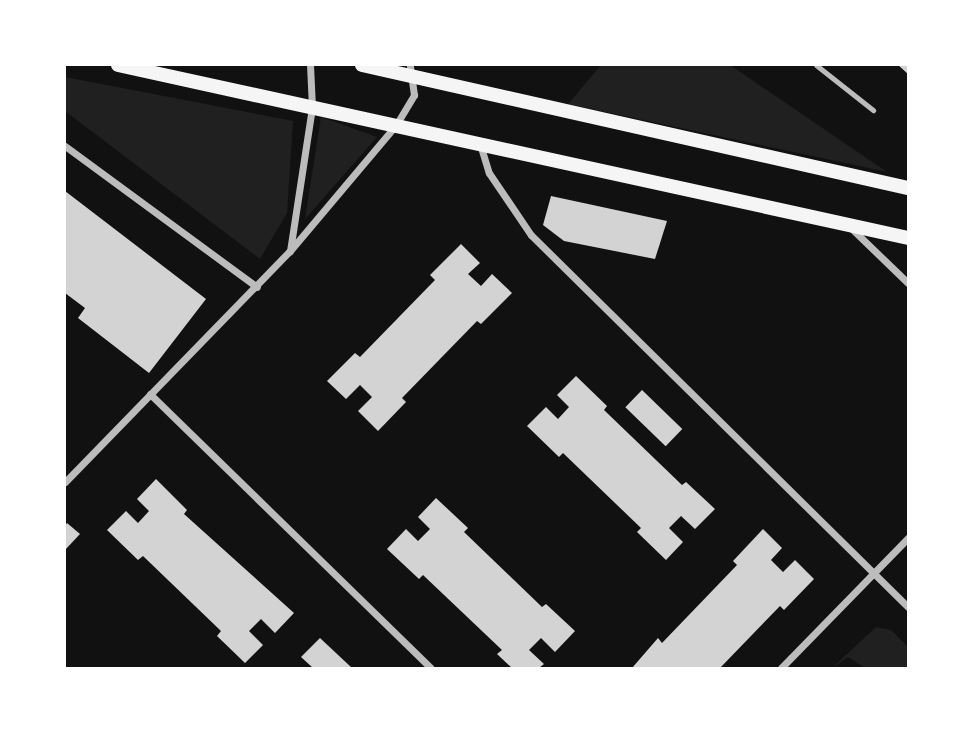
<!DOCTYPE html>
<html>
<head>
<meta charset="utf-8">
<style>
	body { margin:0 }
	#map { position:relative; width:973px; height:733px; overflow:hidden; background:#111; font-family:"IBM Plex Sans",sans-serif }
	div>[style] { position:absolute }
	.green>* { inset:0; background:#202020 }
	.building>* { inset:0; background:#d3d3d3; transform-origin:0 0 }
	.service>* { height:5px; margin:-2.5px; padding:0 2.5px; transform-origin:2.5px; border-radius:2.5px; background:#bcbcbc }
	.minor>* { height:7px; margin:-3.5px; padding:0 3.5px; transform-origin:3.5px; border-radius:3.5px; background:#bcbcbc }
	.secondary>* { height:14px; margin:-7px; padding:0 7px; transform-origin:7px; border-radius:7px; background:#f5f5f5 }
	span { translate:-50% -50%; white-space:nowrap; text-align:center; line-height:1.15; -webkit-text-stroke:7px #fff; paint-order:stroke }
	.frame { position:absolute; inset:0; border:66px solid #fff; pointer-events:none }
</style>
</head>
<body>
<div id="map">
	<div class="green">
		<div style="clip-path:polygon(601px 65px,730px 65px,887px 172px,568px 104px)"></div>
		<div style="clip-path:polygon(65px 77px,293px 121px,287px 213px,260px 259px,65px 111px)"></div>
		<div style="clip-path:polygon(321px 117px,377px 137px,305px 219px)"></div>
		<div style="clip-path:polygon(876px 627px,891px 630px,908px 647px,908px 668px,865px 668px,848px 657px,832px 668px)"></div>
	</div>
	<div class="building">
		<div style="clip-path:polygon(898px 65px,908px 65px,908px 74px)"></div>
		<div style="clip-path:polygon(65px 191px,206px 299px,149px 373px,78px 318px,85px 308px,65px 293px)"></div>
		<div style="clip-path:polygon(551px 196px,667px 221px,655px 259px,564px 241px,543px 225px)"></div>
		<div style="clip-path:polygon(461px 244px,480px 263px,468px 274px,481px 286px,492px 274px,512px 293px,481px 324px,477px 321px,402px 398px,406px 402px,378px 431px,358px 411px,372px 397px,360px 385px,346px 399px,327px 381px,355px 353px,360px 357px,435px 280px,430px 275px)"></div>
		<div style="clip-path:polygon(576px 376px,607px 406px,604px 410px,682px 485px,686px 482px,715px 509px,695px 529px,681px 516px,669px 528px,683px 542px,666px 560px,637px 532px,641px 528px,563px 453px,559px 457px,527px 426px,546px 407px,558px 419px,569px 407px,557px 395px)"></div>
		<div style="left:642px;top:390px;width:56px;height:24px;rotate:44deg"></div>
		<div style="clip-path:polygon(156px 479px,187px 510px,184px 514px,294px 613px,275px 633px,261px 619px,249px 631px,263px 645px,245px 663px,217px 636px,221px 631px,143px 556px,138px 560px,107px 530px,126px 511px,138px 523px,149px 511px,137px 499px)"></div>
		<div style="clip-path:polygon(436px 498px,468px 528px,464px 532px,542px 607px,546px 604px,575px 631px,555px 652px,541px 638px,529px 650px,544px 664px,539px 668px,512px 668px,497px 654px,502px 650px,423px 575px,419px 579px,387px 549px,406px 529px,418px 541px,430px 529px,418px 517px)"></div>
		<div style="clip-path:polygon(67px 523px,80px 534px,65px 550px,65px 526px)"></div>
		<div style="clip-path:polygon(763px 529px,782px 548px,771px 560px,783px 572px,795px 560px,814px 579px,784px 610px,780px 606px,720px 668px,632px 668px,658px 638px,662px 643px,737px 565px,733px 561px)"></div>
		<div style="clip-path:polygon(320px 638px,352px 668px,313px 668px,301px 657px)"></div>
	</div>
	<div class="service">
		<div style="left:816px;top:65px;width:73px;rotate:38.3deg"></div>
	</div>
	<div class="minor">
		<div style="left:480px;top:144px;width:30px;rotate:73deg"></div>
		<div style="left:489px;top:173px;width:75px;rotate:55.9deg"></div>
		<div style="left:531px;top:235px;width:530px;rotate:44.62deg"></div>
		<div style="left:65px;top:146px;width:238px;rotate:36.3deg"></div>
		<div style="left:851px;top:228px;width:79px;rotate:44deg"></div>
		<div style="left:290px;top:251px;width:146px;rotate:-81.3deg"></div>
		<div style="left:312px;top:107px;width:42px;rotate:-92.7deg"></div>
		<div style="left:150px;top:394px;width:392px;rotate:44.3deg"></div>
		<div style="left:65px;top:482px;width:321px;rotate:-45.8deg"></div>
		<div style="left:289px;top:252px;width:166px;rotate:-49.9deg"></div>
		<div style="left:396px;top:125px;width:35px;rotate:-59deg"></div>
		<div style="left:414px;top:95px;width:30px;rotate:-98deg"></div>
		<div style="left:781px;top:668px;width:182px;rotate:-45.7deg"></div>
	</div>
	<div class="secondary">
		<div style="left:118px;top:65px;width:809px;rotate:12.35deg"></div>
		<div style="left:362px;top:65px;width:560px;rotate:12.7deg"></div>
	</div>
	<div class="frame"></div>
</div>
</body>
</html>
